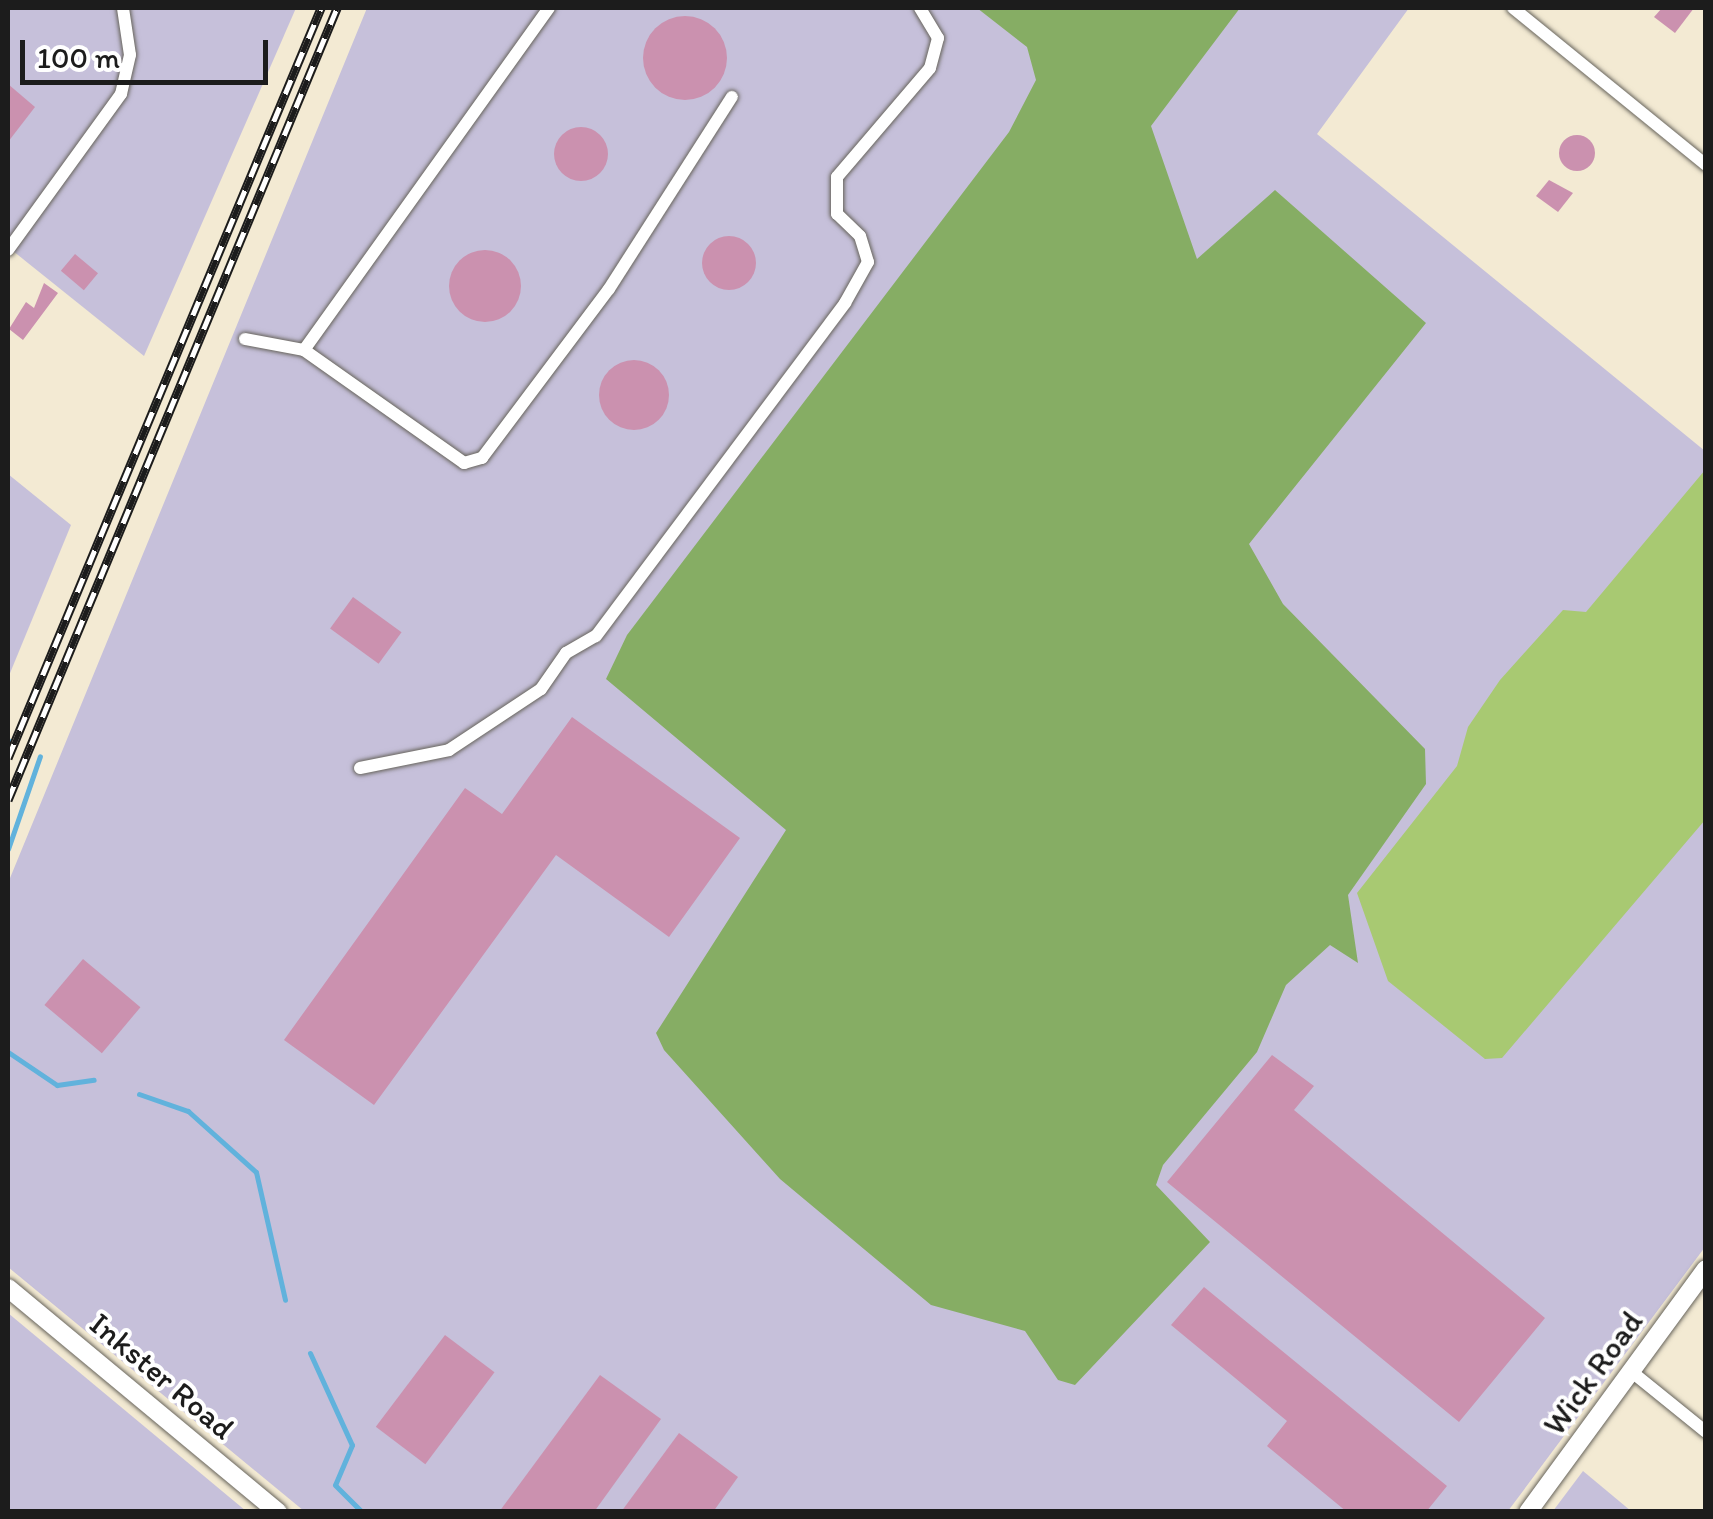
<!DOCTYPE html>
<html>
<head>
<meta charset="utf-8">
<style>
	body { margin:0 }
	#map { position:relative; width:1713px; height:1519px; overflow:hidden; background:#f3ead3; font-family:Itim,sans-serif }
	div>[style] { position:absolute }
	.industrial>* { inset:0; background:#c6c0da }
	.green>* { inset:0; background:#a8c972 }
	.forest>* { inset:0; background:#86ad64 }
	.stream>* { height:5px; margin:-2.5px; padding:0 2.5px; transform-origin:2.5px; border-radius:2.5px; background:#61b2dc }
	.building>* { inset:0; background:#cb91af; transform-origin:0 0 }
	.round { border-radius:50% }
	.roads { filter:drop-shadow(0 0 2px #67645c) drop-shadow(0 0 2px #67645c) }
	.street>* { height:12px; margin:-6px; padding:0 6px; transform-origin:6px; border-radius:6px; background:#fff }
	.secondary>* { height:18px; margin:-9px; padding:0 9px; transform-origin:9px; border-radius:9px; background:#fff }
	.rail>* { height:9px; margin-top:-4.5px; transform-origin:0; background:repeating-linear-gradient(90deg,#fff 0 15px,#1c1c1c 0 30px); box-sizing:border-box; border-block:2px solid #1c1c1c }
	span { translate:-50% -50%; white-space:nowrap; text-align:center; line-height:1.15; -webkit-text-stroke:8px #fff; paint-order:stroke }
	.street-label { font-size:32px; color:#1c1c1c }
	.frame { position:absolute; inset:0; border:10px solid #1c1c1c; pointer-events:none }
	.scale { position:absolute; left:20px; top:40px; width:248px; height:45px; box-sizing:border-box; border:5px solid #1c1c1c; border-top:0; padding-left:12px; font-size:30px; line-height:35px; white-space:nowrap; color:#1c1c1c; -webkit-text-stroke:8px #fff; paint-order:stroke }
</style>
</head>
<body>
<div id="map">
	<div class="industrial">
		<div style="clip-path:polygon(8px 8px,296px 8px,144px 356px,8px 247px)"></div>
		<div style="clip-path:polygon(367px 8px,1409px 8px,1317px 134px,1705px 451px,1705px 1247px,1508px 1511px,304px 1511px,8px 1267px,8px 883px)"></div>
		<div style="clip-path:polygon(8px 474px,71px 525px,8px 678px)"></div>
		<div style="clip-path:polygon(8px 1313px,246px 1511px,8px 1511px)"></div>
		<div style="clip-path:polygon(1583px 1471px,1631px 1511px,1553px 1511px)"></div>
	</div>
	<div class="green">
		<div style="clip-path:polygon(1705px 470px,1705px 820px,1502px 1058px,1485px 1059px,1388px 981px,1357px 893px,1457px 766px,1468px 727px,1500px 680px,1563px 610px,1586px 612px)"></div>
	</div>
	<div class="forest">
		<div style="clip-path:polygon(977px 8px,1240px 8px,1151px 126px,1197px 259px,1275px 190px,1426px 323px,1249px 544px,1283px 604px,1425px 749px,1426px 784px,1348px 895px,1358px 963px,1330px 945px,1286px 985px,1257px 1052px,1163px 1165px,1156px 1185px,1210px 1242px,1075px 1385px,1058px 1380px,1025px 1331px,931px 1305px,780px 1179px,664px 1050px,656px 1033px,786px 830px,606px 679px,627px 635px,1009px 132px,1036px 80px,1027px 47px)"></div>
	</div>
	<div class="stream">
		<div style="left:8px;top:740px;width:1px;rotate:90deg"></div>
		<div style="left:8px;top:849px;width:98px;rotate:-71deg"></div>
		<div style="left:8px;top:1052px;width:59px;rotate:34deg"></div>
		<div style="left:57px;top:1085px;width:37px;rotate:-8deg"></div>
		<div style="left:139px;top:1094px;width:52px;rotate:19.1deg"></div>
		<div style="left:188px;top:1111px;width:91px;rotate:41.9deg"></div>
		<div style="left:256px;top:1172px;width:131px;rotate:77.2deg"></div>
		<div style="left:310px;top:1353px;width:101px;rotate:65.5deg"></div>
		<div style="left:352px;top:1445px;width:43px;rotate:113deg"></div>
		<div style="left:335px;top:1485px;width:38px;rotate:45deg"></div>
	</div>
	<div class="building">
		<div style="clip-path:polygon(1662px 8px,1694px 8px,1675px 33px,1654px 17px)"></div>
		<div class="round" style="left:643px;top:16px;width:84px;height:84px"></div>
		<div style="clip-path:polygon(8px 84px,35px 107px,8px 142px)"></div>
		<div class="round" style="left:554px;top:127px;width:54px;height:54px"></div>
		<div class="round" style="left:1559px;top:135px;width:36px;height:36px"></div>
		<div style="clip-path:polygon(1549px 180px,1573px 193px,1558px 212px,1536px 196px)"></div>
		<div class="round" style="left:702px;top:236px;width:54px;height:54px"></div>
		<div class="round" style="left:449px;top:250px;width:72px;height:72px"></div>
		<div style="left:75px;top:254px;width:30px;height:22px;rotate:40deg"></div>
		<div style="clip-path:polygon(44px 283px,58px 293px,23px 340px,9px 329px,26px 302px,34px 308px)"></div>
		<div class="round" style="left:599px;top:360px;width:70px;height:70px"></div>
		<div style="left:353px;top:597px;width:60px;height:39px;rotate:36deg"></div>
		<div style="clip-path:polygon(572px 717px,740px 838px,669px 937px,556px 855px,374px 1105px,284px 1040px,465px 788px,502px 814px)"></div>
		<div style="left:83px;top:959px;width:75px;height:60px;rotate:40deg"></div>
		<div style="clip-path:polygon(1272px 1055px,1314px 1086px,1294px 1110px,1545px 1318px,1459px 1422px,1167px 1182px)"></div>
		<div style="clip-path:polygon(1204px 1287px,1447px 1486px,1426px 1512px,1347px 1512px,1267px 1446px,1287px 1421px,1171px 1325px)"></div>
		<div style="left:445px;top:1335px;width:62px;height:115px;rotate:37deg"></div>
		<div style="clip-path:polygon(600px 1375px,661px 1419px,594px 1512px,499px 1512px)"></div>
		<div style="clip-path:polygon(679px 1433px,738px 1477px,713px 1512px,621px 1512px)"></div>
	</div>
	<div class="roads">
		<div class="street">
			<div style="left:1513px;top:8px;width:249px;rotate:39.1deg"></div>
			<div style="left:8px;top:250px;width:193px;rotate:-54.1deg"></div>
			<div style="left:121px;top:94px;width:40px;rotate:-77deg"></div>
			<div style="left:130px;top:55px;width:48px;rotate:-98.5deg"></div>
			<div style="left:245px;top:339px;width:60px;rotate:10.6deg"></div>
			<div style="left:304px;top:350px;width:421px;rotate:-54.4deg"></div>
			<div style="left:304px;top:350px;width:196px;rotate:35.2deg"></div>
			<div style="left:464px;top:463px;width:19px;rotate:-16deg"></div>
			<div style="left:482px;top:458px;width:211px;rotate:-53.1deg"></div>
			<div style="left:609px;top:289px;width:228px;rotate:-57.4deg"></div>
			<div style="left:360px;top:768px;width:91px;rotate:-11.4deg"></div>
			<div style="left:449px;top:750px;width:110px;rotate:-33.5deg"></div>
			<div style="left:541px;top:689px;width:44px;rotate:-55.2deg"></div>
			<div style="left:566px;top:653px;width:34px;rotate:-30deg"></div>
			<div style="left:596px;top:636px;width:416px;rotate:-53.2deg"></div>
			<div style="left:845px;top:303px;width:47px;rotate:-60.7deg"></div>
			<div style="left:868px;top:262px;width:27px;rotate:-107deg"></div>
			<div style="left:860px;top:236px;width:32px;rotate:-136deg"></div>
			<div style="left:837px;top:214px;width:37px;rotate:-90deg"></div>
			<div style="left:837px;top:177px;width:143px;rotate:-49.5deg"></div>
			<div style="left:930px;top:68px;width:31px;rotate:-75deg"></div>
			<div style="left:938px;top:38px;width:35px;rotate:-121deg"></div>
			<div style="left:1632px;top:1372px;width:95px;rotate:39deg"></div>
		</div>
		<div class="secondary">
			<div style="left:8px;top:1288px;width:351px;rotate:39.7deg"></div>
			<div style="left:1528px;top:1512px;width:301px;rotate:-53.8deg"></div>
		</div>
	</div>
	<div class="rail">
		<div style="left:8px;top:758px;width:813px;rotate:-67.35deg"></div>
		<div style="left:8px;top:800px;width:858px;rotate:-67.44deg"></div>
	</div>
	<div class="street-label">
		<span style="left:1593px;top:1373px;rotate:-54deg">Wick Road</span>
		<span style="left:162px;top:1376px;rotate:40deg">Inkster Road</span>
	</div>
	<div class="frame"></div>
	<div class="scale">100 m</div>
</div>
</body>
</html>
